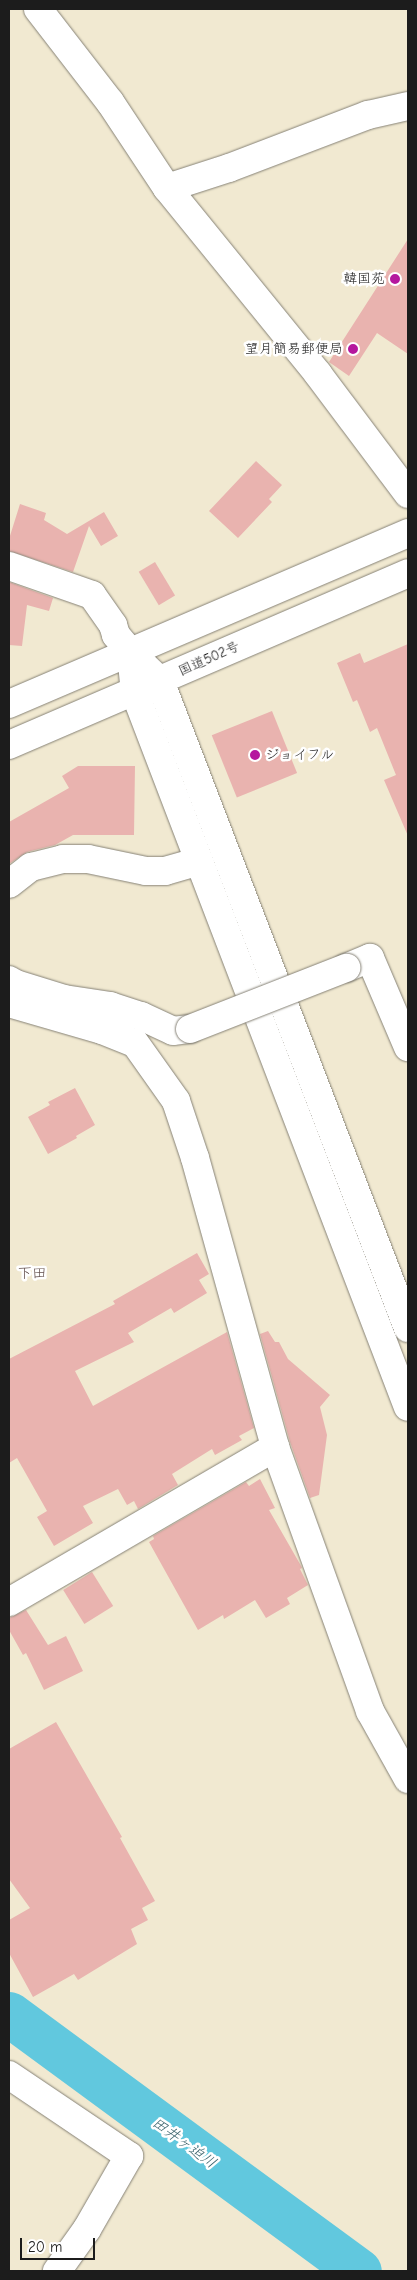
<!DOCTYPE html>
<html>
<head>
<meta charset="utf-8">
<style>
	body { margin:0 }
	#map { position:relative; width:417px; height:2280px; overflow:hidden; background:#f1e9d1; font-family:"Comic Neue","Klee One",sans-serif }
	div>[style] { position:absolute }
	.river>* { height:45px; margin:-22.5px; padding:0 22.5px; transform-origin:22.5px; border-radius:22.5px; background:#61c8de }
	.building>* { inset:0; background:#e9b3af; transform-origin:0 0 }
	.roads { filter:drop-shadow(0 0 1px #868276) drop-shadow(0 0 1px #868276) }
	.street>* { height:28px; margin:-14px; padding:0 14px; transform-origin:14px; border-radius:14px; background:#fff }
	.highway>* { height:28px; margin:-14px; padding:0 14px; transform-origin:14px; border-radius:14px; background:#fff }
	.bridges { filter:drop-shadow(0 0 1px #868276) drop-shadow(0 0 1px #868276) }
	.street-bridge>* { height:28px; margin:-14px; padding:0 14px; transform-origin:14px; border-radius:14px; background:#fff }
	.dots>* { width:14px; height:14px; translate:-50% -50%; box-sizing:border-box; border:2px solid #fff; border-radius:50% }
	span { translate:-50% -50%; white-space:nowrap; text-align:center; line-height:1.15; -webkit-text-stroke:5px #fff; paint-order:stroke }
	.poi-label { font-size:14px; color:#1c1c1c }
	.right { translate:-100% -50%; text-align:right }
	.left { translate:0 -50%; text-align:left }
	.street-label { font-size:14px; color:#1c1c1c }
	.neighbourhood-label { font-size:15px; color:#64514f }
	.water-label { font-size:15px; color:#38616a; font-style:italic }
	.frame { position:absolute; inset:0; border:10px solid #1c1c1c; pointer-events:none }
	.scale { position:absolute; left:20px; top:2238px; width:75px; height:22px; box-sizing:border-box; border:2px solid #1c1c1c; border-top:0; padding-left:6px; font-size:15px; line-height:18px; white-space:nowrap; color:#1c1c1c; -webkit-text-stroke:4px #fff; paint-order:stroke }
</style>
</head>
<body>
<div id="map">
	<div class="river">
		<div style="left:9px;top:2014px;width:434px;rotate:36.3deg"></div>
	</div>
	<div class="building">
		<div style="clip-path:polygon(408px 239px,408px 354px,377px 333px,349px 376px,329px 362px)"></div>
		<div style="clip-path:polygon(256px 461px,282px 485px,269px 499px,272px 502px,238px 538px,209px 511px)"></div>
		<div style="clip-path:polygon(20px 504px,46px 513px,44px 520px,67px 534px,104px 512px,118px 536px,101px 546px,89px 526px,73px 572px,9px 551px,9px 539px)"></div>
		<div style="left:155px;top:562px;width:39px;height:19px;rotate:59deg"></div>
		<div style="clip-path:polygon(9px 582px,53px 598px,49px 611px,27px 605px,22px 646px,9px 645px)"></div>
		<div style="clip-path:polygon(408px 644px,408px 836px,384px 780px,396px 775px,377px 728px,370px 732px,357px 700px,353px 702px,337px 663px,360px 653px,364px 663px)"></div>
		<div style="left:272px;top:711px;width:67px;height:65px;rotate:68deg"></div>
		<div style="clip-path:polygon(78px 766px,135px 766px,134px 835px,73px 835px,55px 845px,27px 852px,9px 864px,9px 822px,69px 788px,62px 776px)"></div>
		<div style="clip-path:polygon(75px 1088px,95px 1125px,76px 1136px,77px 1138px,48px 1154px,28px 1117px,50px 1105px,48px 1102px)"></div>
		<div style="clip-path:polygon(197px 1253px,209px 1274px,199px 1280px,207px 1293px,174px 1313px,171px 1308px,128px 1333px,134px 1342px,75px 1371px,93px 1406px,227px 1332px,254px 1428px,239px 1436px,242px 1440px,215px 1455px,212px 1449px,172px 1474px,178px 1485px,138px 1509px,134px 1501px,127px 1505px,118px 1489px,83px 1506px,93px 1523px,54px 1546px,37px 1517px,47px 1511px,17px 1458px,9px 1463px,9px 1359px,115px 1304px,113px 1301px)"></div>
		<div style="clip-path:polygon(268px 1331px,275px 1342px,279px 1342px,288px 1359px,330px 1395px,320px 1407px,327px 1435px,319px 1495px,310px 1498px,290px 1442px,260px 1334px)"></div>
		<div style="clip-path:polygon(260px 1479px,275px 1508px,269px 1510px,300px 1564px,302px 1568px,300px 1569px,308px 1585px,287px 1598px,290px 1604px,266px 1618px,255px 1600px,224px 1619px,223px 1615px,198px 1630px,149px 1542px,154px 1539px,153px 1536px,246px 1482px,249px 1486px)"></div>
		<div style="left:92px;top:1572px;width:40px;height:34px;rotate:58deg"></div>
		<div style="clip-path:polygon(26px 1610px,48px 1645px,66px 1636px,83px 1671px,44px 1690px,26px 1653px,23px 1655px,9px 1630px,9px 1618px)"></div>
		<div style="clip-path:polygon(56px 1722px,122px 1837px,120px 1838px,155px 1901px,142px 1908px,148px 1920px,131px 1929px,137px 1944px,78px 1980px,74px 1974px,33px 1997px,9px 1953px,9px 1920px,30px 1908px,9px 1879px,9px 1749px)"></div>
	</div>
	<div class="roads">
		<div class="street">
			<div style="left:38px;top:9px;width:118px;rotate:52.3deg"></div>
			<div style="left:110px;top:102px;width:103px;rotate:56.5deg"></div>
			<div style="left:167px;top:188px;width:240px;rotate:50.9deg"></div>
			<div style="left:318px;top:374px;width:150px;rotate:53.1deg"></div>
			<div style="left:167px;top:188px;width:65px;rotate:-17.9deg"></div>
			<div style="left:229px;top:168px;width:149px;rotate:-20.9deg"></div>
			<div style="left:368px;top:115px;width:41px;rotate:-12.7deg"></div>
			<div style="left:9px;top:566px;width:88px;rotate:19.3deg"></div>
			<div style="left:92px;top:595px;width:37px;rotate:55deg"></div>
			<div style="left:113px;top:625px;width:10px;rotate:73deg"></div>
			<div style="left:116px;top:635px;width:23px;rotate:50deg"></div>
			<div style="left:9px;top:884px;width:28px;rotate:-38deg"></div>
			<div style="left:31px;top:867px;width:33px;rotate:-14deg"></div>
			<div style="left:63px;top:859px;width:25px"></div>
			<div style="left:88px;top:859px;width:59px;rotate:11.7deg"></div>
			<div style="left:146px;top:871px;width:19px"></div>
			<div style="left:165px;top:871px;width:35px;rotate:-16deg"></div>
			<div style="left:346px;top:968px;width:26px;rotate:-23deg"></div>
			<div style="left:370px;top:958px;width:97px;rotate:66.9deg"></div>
			<div style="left:9px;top:980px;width:8px;rotate:30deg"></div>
			<div style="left:16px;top:984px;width:50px;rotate:17.4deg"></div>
			<div style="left:64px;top:999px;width:47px;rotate:8.7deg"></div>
			<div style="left:110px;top:1006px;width:33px;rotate:18deg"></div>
			<div style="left:141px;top:1016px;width:35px;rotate:25deg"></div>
			<div style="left:173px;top:1031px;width:17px;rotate:-7deg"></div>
			<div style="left:9px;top:1003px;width:97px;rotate:16.2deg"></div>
			<div style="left:102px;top:1030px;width:35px;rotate:22deg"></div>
			<div style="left:135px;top:1043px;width:71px;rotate:54.7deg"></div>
			<div style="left:176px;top:1101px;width:60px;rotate:71.6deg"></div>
			<div style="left:195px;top:1158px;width:300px;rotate:74.5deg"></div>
			<div style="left:275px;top:1447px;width:281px;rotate:70.2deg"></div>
			<div style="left:370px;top:1711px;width:78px;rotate:60.8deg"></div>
			<div style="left:9px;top:1602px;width:308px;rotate:-30.2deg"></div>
			<div style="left:9px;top:2075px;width:145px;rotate:34deg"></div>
			<div style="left:129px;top:2156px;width:84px;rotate:119.9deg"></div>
			<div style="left:87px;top:2229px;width:52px;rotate:125.5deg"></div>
		</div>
		<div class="highway">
			<div style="left:131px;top:653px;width:40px;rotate:84.3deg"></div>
			<div style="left:135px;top:693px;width:764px;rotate:69.08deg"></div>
			<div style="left:131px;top:653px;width:40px;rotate:44deg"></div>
			<div style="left:160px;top:681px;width:693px;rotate:69.03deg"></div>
			<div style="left:9px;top:704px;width:434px;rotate:-23.2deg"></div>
			<div style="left:9px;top:745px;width:434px;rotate:-23.3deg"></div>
		</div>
	</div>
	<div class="bridges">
		<div class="street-bridge">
			<div style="left:190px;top:1029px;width:168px;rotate:-21.4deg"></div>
		</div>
	</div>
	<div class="dots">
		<div style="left:395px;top:279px;background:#b5179e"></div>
		<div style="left:353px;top:349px;background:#b5179e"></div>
		<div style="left:255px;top:755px;background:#b5179e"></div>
	</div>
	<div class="poi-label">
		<span class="right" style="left:385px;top:279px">韓国苑</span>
		<span class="right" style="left:343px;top:349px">望月簡易郵便局</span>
		<span class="left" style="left:265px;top:755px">ジョイフル</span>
	</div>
	<div class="street-label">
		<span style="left:209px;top:659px;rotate:-24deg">国道502号</span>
	</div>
	<div class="neighbourhood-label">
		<span style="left:32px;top:1274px">下田</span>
	</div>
	<div class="water-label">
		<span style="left:184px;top:2143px;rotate:36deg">田井ヶ迫川</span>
	</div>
	<div class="frame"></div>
	<div class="scale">20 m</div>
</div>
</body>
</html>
